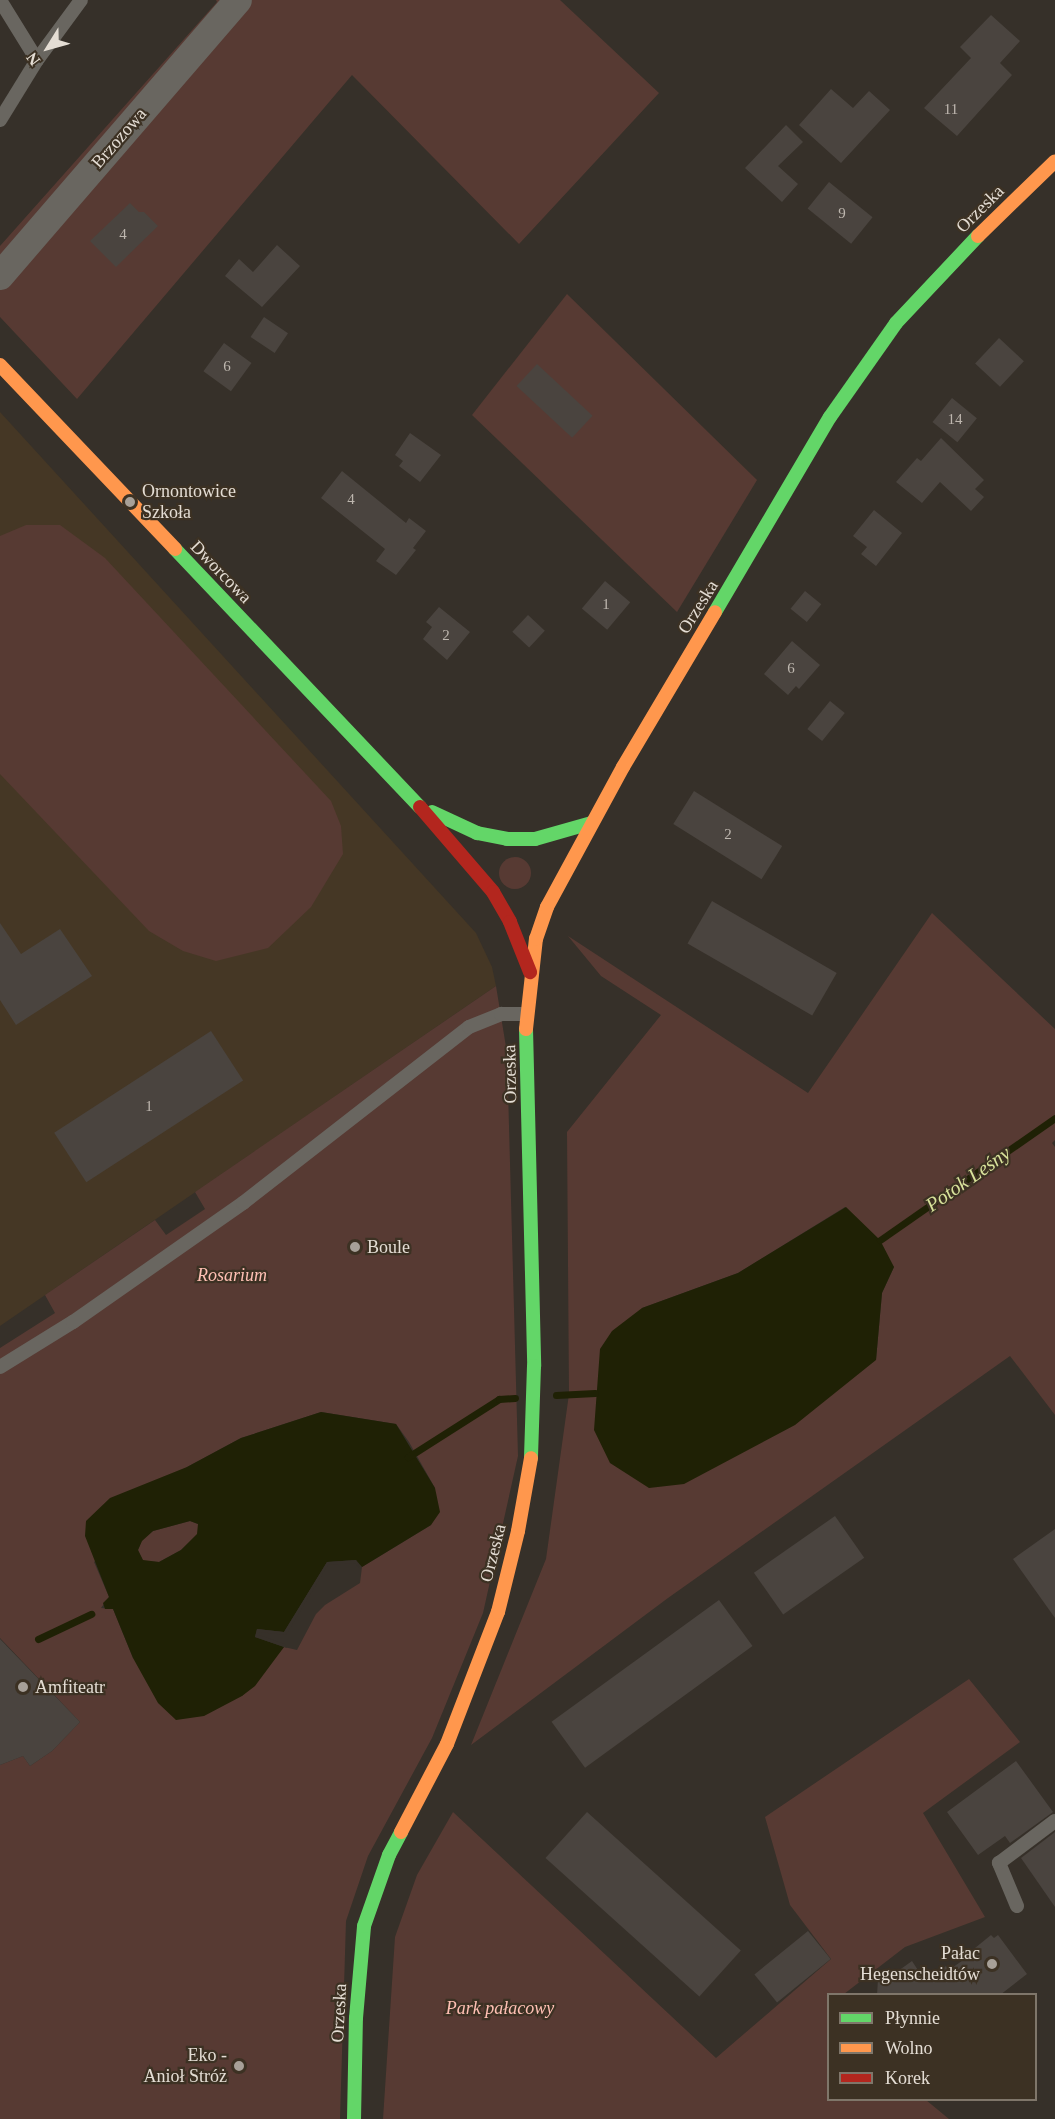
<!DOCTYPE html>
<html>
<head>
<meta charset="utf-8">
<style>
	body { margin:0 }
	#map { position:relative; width:1055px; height:2119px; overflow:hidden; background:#363029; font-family:"Times New Roman",serif }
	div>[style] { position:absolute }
	.built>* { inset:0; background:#453725 }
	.green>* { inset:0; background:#573a33 }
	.round { border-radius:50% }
	.water>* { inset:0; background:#1f2105 }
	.pier>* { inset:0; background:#363029 }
	.stream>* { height:7px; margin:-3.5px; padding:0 3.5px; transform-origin:3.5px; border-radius:3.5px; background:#1f2105 }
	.building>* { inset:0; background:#4a443f; transform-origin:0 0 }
	.lane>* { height:14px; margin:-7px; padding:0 7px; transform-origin:7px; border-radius:7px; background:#696660 }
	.street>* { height:28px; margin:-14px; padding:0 14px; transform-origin:14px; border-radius:14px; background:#696660 }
	.fast>* { height:14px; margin:-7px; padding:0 7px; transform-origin:7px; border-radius:7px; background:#63d668 }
	.slow>* { height:14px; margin:-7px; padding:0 7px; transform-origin:7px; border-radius:7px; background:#ff974d }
	.jam>* { height:14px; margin:-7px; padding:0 7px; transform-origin:7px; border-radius:7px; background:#b3261e }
	.dots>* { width:16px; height:16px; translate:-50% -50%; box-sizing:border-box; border:3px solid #3c3123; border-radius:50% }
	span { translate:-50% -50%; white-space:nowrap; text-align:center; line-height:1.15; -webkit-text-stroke:4.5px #3c3123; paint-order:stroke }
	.number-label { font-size:15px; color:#beb7af }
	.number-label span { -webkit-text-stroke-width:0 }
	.street-label { font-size:18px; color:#e4ddd4 }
	.poi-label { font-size:18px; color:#e4ddd4 }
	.left { translate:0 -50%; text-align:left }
	.right { translate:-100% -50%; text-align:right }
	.park-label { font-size:18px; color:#ffc0b4; font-style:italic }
	.water-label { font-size:20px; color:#d9e39b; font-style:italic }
	.legend { position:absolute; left:827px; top:1993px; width:210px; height:108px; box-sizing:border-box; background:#3c3123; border:2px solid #7f766a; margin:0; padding:8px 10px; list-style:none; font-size:18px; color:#e4ddd4 }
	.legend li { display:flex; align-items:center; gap:12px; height:30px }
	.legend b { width:30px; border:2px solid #7f766a }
	.north { position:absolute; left:18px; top:18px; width:60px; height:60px; -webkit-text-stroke:4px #3c3123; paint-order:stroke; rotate:233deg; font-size:16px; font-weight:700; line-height:24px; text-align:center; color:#e4ddd4 }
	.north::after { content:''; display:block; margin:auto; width:21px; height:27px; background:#e4ddd4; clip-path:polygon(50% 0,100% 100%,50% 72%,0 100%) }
</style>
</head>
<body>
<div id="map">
	<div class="built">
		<div style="clip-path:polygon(0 412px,476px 933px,492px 967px,496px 986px,0 1326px)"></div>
	</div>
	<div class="green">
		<div style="clip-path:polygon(216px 0,560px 0,659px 93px,519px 244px,352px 75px,77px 399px,0 317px,0 246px,217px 2px)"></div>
		<div style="clip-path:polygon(567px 294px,757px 480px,677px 612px,472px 415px)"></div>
		<div style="clip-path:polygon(26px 525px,60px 525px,105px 558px,331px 801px,341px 826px,343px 854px,311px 907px,268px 948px,216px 961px,183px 951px,149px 931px,0 774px,0 536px)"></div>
		<div class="round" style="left:499px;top:857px;width:32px;height:32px"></div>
		<div style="clip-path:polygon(evenodd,932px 913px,1055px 1029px,1055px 1140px,1052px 1143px,1055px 1147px,1055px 1415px,1010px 1356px,668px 1598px,471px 1745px,546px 1559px,569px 1394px,567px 1132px,661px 1015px,601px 976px,568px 936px,808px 1093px,932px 913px,845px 1207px,894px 1267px,882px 1293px,876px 1360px,642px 1308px,738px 1273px,845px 1207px)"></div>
		<div style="clip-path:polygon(evenodd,496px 986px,507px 1053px,518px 1456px,483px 1613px,432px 1738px,368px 1856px,346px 1921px,340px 2119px,0 2119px,0 1765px,23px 1756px,30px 1766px,52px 1751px,80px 1722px,0 1638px,0 1348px,55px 1313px,45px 1295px,155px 1220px,166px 1235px,205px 1209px,195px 1192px,496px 986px,321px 1412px,396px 1424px,409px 1442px,435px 1488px,431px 1525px,362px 1567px,360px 1583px,325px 1605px,316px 1614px,297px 1650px,284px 1647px,242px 1696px,133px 1658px,113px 1609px,101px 1608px,109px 1597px,94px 1562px,187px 1467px,241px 1438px,321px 1412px)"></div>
		<div style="clip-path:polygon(190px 1521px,198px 1524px,198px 1534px,181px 1550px,159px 1562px,143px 1561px,138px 1550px,142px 1540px,153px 1531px)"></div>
		<div style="clip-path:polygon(969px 1679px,1020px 1742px,923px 1813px,985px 1917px,905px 1947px,844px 1994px,828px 1994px,828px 2100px,926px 2100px,949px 2119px,383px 2119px,395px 1937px,417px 1875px,453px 1812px,716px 2058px,831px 1959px,790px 1905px,765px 1817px)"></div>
	</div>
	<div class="water">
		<div style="clip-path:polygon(846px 1207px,880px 1240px,894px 1267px,882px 1293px,876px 1360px,795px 1425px,684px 1484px,649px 1488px,610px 1463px,594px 1430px,600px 1349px,612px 1331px,642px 1308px,738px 1273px)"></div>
		<div style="clip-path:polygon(evenodd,321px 1412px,396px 1424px,435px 1488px,440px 1512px,431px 1525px,362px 1567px,356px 1560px,327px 1562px,284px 1632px,257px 1629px,255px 1637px,284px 1647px,255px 1686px,242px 1696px,204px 1716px,176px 1720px,158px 1703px,133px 1658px,113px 1609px,105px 1609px,103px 1603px,109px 1597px,85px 1536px,86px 1521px,110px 1498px,187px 1467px,241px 1438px,321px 1412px,190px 1521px,198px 1524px,197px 1534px,181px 1550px,159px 1562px,143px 1560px,138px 1550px,142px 1541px,153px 1531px,190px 1521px)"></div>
	</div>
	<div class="pier">
		<div style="clip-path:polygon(356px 1560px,361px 1570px,355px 1563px,328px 1565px,286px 1635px,259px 1632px,259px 1635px,285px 1644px,287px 1648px,255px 1637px,257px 1629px,284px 1632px,327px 1562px)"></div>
	</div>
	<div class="stream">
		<div style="left:880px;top:1240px;width:213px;rotate:-34.9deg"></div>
		<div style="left:556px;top:1395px;width:39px;rotate:-3deg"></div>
		<div style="left:408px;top:1457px;width:108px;rotate:-32.5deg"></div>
		<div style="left:499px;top:1399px;width:16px;rotate:-4deg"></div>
		<div style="left:38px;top:1639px;width:59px;rotate:-25.3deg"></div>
	</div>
	<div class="building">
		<div style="clip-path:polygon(991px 15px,1020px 41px,1000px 63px,1012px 75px,957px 136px,924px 108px,971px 58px,960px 47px)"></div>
		<div style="clip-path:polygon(831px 89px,853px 108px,869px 91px,890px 110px,841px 163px,799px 125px)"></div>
		<div style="clip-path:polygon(786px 125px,803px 142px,778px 166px,798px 184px,782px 202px,745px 168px)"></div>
		<div style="left:829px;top:182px;width:56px;height:34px;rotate:39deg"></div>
		<div style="clip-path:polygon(130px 203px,139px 212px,144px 212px,158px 226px,116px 267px,90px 241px)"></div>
		<div style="clip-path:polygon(277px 245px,300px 266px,262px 307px,225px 276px,239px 259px,253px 272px)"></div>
		<div style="left:264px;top:317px;width:29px;height:24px;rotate:34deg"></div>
		<div style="left:999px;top:338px;width:34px;height:35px;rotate:43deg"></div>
		<div style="left:224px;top:343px;width:34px;height:35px;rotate:36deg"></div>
		<div style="left:537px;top:364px;width:76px;height:30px;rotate:43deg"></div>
		<div style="left:952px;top:398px;width:32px;height:31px;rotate:39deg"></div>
		<div style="clip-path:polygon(410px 433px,441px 455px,420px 482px,399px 466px,403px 461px,395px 455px)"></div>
		<div style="clip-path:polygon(941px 438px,984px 480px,975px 489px,984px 497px,971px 511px,940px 482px,922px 503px,896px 482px,917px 458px,921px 461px)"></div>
		<div style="clip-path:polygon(342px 471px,406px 523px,409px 518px,426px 531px,413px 548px,416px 550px,396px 575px,376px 561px,385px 549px,321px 498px)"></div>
		<div style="clip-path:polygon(874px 510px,902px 533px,876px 566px,861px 554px,867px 547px,853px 536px)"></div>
		<div style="left:605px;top:581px;width:33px;height:36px;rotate:40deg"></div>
		<div style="left:805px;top:591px;width:21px;height:23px;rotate:39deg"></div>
		<div style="clip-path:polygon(439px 607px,470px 632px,447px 660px,423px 639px,432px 627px,426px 622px)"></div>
		<div style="left:528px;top:615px;width:23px;height:23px;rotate:43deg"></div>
		<div style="clip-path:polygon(792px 641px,820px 665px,799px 689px,796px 686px,788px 695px,764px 674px)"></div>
		<div style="left:830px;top:701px;width:19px;height:36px;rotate:39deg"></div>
		<div style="left:694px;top:791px;width:104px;height:39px;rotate:32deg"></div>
		<div style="left:712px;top:901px;width:144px;height:49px;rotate:30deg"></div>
		<div style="clip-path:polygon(0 923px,21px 954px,60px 929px,92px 976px,16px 1025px,0 1000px)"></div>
		<div style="left:211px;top:1031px;width:59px;height:187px;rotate:57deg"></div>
		<div style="left:835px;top:1516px;width:51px;height:99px;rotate:55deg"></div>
		<div style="clip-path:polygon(1055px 1529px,1055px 1618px,1013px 1559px)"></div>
		<div style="left:719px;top:1600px;width:57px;height:207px;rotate:54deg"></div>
		<div style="clip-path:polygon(0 1639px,80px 1722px,52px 1751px,30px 1766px,23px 1756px,0 1765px)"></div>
		<div style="clip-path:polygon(1016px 1761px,1053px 1812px,1010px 1843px,1005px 1836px,978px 1855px,947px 1812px)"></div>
		<div style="left:587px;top:1812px;width:207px;height:62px;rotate:42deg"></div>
		<div style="clip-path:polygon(1055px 1832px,1055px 1907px,1021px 1858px)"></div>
		<div style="left:808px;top:1931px;width:36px;height:69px;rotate:51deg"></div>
		<div style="clip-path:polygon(991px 1935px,994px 1938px,998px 1935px,1027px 1974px,1000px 1995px,877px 1995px,878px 1979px,885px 1974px,891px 1976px,912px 1961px,925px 1981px,946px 1966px,949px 1970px,976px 1951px,975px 1948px)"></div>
	</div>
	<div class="lane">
		<div style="left:37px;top:60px;width:74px;rotate:-53.7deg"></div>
		<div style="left:0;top:120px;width:70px;rotate:-58.3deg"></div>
		<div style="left:37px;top:60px;width:70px;rotate:-121.7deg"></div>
		<div style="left:0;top:1367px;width:86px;rotate:-31.7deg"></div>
		<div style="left:73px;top:1322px;width:208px;rotate:-35deg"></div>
		<div style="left:243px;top:1203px;width:286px;rotate:-37.9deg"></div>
		<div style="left:469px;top:1027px;width:35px;rotate:-22deg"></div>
		<div style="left:501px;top:1014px;width:25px"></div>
		<div style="left:1017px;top:1906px;width:47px;rotate:-112.7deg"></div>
		<div style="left:999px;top:1863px;width:70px;rotate:-36.9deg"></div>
	</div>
	<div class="street">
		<div style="left:0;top:276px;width:364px;rotate:-49.2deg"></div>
	</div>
	<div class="fast">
		<div style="left:175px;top:549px;width:356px;rotate:46.5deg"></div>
		<div style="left:715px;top:612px;width:226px;rotate:-59.5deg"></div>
		<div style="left:830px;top:417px;width:115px;rotate:-54.9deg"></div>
		<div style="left:896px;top:323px;width:120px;rotate:-46.7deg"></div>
		<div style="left:432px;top:812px;width:50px;rotate:25deg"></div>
		<div style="left:477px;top:833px;width:31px;rotate:11deg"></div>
		<div style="left:507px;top:839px;width:28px"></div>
		<div style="left:535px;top:839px;width:58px;rotate:-15.9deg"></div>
		<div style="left:526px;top:1029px;width:337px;rotate:88.6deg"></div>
		<div style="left:534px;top:1366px;width:92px;rotate:91.9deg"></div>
		<div style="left:354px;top:2119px;width:101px;rotate:-88.9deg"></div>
		<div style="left:356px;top:2018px;width:92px;rotate:-85deg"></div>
		<div style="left:364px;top:1926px;width:75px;rotate:-70.6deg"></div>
		<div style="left:389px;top:1855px;width:26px;rotate:-62deg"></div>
	</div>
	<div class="slow">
		<div style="left:978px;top:236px;width:107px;rotate:-44.2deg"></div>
		<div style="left:0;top:365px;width:254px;rotate:46.4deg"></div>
		<div style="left:526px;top:1029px;width:91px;rotate:-83.7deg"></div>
		<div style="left:536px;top:939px;width:34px;rotate:-71deg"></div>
		<div style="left:547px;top:907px;width:159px;rotate:-61.5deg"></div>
		<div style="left:623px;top:767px;width:180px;rotate:-59.3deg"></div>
		<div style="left:401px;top:1832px;width:99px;rotate:-62.4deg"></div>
		<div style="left:447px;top:1744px;width:142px;rotate:-68.9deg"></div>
		<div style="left:498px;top:1612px;width:83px;rotate:-76.1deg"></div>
		<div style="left:518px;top:1531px;width:74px;rotate:-79.9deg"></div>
	</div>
	<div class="jam">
		<div style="left:420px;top:807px;width:112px;rotate:49.3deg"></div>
		<div style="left:493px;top:892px;width:34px;rotate:60deg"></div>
		<div style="left:510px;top:922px;width:54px;rotate:68.2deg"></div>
	</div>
	<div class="dots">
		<div style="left:130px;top:502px;background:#a7a098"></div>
		<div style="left:355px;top:1247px;background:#a7a098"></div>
		<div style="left:23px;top:1687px;background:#a7a098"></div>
		<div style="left:992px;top:1964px;background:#a7a098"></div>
		<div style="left:239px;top:2066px;background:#a7a098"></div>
	</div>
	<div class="number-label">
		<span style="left:951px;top:110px">11</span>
		<span style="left:842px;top:214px">9</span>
		<span style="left:123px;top:235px">4</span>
		<span style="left:227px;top:367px">6</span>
		<span style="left:955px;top:420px">14</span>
		<span style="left:351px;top:500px">4</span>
		<span style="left:606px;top:605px">1</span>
		<span style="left:446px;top:636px">2</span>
		<span style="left:791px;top:669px">6</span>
		<span style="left:728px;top:835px">2</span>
		<span style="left:149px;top:1107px">1</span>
	</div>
	<div class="street-label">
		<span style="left:119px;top:138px;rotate:-49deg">Brzozowa</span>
		<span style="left:980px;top:209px;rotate:-45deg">Orzeska</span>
		<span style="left:221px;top:572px;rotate:46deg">Dworcowa</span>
		<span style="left:698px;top:607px;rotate:-58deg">Orzeska</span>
		<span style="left:510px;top:1074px;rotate:-91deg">Orzeska</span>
		<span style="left:493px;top:1553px;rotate:-76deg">Orzeska</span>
		<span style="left:339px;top:2013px;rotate:-87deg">Orzeska</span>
	</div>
	<div class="poi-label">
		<span class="left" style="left:142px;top:502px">Ornontowice<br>Szkoła</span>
		<span class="left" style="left:367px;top:1247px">Boule</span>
		<span class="left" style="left:35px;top:1687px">Amfiteatr</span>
		<span class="right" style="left:980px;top:1964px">Pałac<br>Hegenscheidtów</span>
		<span class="right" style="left:227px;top:2066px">Eko -<br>Anioł Stróż</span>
	</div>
	<div class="park-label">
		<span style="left:232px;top:1275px">Rosarium</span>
		<span style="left:500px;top:2008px">Park pałacowy</span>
	</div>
	<div class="water-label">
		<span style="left:968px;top:1179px;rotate:-35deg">Potok Leśny</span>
	</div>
	<ul class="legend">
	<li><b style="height:8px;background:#63d668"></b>Płynnie</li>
	<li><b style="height:8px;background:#ff974d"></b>Wolno</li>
	<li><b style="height:8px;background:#b3261e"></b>Korek</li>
	</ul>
	<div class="north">N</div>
</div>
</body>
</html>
